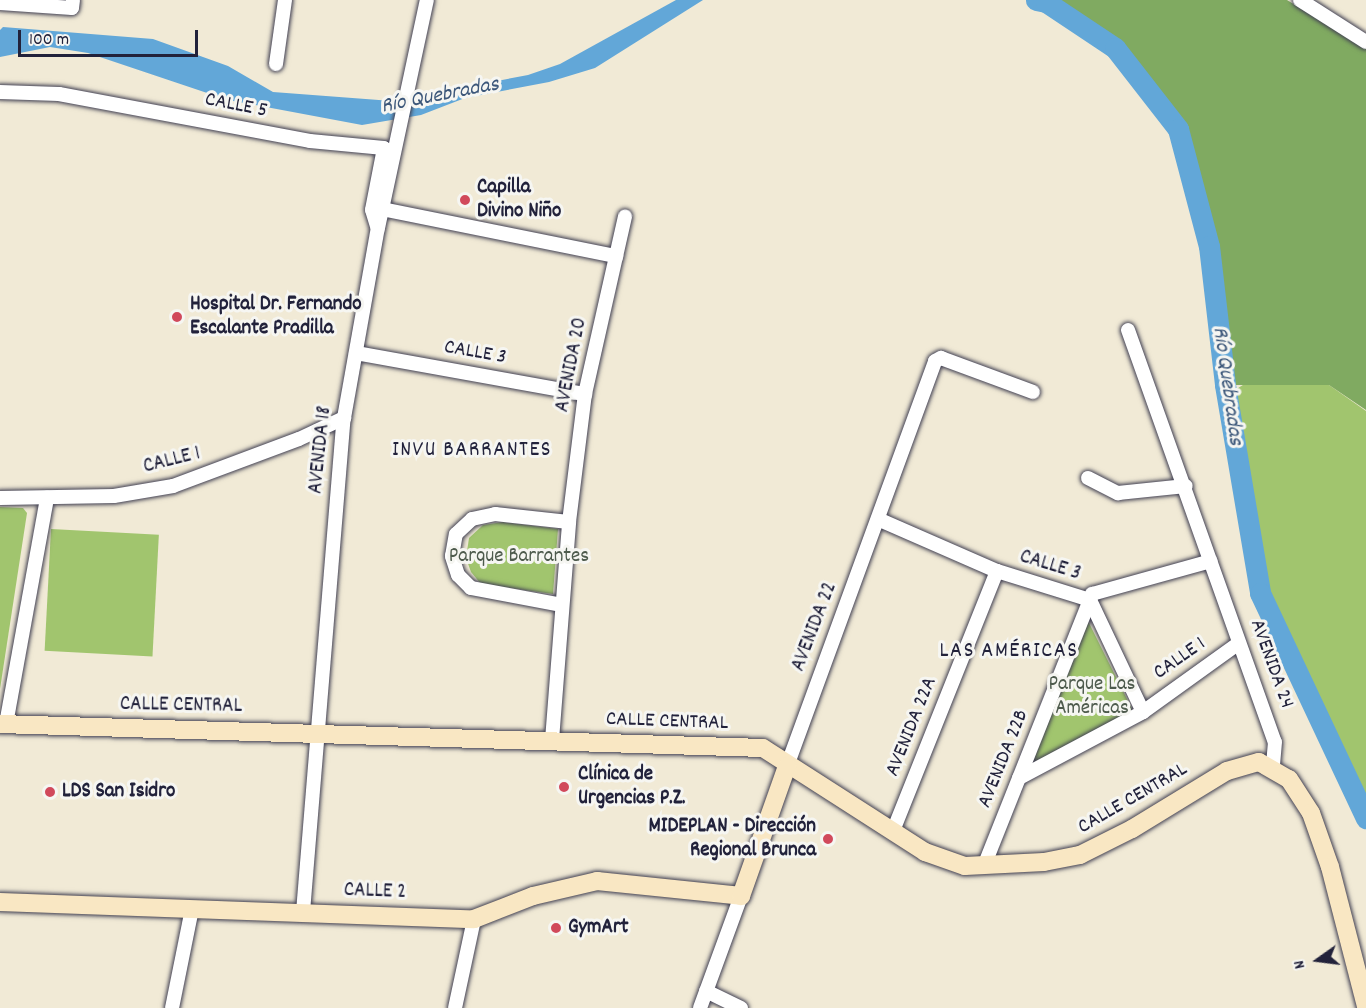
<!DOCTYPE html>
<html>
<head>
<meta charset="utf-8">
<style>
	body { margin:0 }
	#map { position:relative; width:1366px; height:1008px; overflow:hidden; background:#f1ead6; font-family:Dekko,sans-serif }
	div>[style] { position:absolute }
	.green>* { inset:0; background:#a1c56e; transform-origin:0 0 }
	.forest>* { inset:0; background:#80aa61 }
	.water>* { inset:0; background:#62a7d8 }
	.river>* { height:21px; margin:-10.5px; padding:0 10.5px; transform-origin:10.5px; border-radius:10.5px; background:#62a7d8 }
	.roads { filter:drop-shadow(0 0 2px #414052) drop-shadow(0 0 2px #414052) }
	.street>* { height:14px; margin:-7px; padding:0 7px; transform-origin:7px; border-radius:7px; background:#fff }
	.secondary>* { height:18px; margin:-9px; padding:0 9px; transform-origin:9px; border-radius:9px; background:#f9e7c3 }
	.dots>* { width:16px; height:16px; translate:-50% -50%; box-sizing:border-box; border:3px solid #f6f6f2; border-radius:50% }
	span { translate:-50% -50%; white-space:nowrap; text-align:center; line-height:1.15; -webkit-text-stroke:6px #f6f6f2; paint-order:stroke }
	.street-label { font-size:21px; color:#22223b }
	.poi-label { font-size:21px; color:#22223b; font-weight:700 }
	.left { translate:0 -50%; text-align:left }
	.right { translate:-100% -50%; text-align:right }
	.park-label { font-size:21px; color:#4e5b4d }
	.water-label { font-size:22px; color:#3c577a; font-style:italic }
	.neighbourhood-label { font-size:22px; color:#22223b; letter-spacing:1.5px }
	.north { position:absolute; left:1288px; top:930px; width:60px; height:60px; -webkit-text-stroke:4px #f6f6f2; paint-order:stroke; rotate:256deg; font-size:16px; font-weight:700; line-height:24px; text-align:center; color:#22223b }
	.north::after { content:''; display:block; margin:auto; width:21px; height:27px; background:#22223b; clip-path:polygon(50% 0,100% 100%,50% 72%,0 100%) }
	.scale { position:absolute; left:18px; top:30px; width:180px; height:27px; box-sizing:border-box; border:3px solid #22223b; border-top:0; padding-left:8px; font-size:18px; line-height:21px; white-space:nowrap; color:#22223b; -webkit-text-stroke:4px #f6f6f2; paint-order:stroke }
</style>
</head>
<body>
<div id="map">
	<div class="green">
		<div style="clip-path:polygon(1254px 378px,1329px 385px,1366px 411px,1366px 818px,1260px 593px,1227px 395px)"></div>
		<div style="clip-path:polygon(0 507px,23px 508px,27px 513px,0 689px)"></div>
		<div style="clip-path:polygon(503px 522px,558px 529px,553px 594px,481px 584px,471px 572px,466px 558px,469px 538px,483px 525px)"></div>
		<div style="left:51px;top:529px;width:108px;height:122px;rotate:3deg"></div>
		<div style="clip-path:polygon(1088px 621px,1133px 711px,1029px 771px)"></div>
	</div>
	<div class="forest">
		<div style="clip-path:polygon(1036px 0,1287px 0,1366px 49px,1366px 410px,1329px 385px,1225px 385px,1209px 246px,1178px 129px,1115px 48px,1046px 2px)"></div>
	</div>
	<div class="water">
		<div style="clip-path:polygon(676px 0,703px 0,595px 68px,549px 82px,465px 98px,421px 115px,362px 125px,228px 100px,88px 53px,50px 47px,0 57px,0 30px,3px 27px,153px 39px,228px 66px,273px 92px,392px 101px,528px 75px,560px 64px)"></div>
	</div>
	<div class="river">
		<div style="left:1036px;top:0;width:10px;rotate:11deg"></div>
		<div style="left:1046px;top:2px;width:83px;rotate:33.7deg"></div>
		<div style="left:1115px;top:48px;width:103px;rotate:52.1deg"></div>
		<div style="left:1178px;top:129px;width:121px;rotate:75.2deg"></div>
		<div style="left:1209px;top:246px;width:140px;rotate:83.4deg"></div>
		<div style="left:1225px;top:385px;width:211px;rotate:80.4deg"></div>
		<div style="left:1260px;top:593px;width:249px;rotate:64.8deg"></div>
	</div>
	<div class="roads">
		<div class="street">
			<div style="left:1300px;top:0;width:78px;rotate:32.5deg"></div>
			<div style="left:0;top:3px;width:72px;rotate:4deg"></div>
			<div style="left:72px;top:8px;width:8px;rotate:-83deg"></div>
			<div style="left:276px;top:64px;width:65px;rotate:-82deg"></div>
			<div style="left:0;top:92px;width:59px;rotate:1.9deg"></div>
			<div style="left:59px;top:94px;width:255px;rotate:10.6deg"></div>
			<div style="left:310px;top:141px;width:74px;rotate:5.4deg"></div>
			<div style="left:384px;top:148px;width:63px;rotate:101deg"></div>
			<div style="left:372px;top:210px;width:17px;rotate:73deg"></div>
			<div style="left:382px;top:209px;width:239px;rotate:11.4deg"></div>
			<div style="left:1128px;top:330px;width:437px;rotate:70.4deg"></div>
			<div style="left:1275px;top:742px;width:25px;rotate:95deg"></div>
			<div style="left:356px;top:353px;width:233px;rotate:10.2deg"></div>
			<div style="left:1088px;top:478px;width:34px;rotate:27deg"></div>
			<div style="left:1118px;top:493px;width:68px;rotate:-5.9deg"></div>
			<div style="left:0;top:498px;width:114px;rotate:-1deg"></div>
			<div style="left:114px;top:496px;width:60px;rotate:-9.6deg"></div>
			<div style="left:173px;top:486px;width:134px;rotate:-20.5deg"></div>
			<div style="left:299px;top:439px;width:50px;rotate:-25deg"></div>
			<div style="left:880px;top:520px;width:128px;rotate:23.6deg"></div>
			<div style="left:997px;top:571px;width:97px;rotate:17.3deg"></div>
			<div style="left:1090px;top:600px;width:124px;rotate:64.7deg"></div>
			<div style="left:562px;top:605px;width:93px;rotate:-169.4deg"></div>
			<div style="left:471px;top:588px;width:18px;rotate:-135deg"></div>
			<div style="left:458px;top:575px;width:20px;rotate:-108deg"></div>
			<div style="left:452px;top:556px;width:22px;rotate:-80deg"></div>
			<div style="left:456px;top:534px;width:22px;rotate:-43deg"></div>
			<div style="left:472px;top:519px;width:24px;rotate:-12deg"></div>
			<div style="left:495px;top:514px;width:74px;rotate:6.2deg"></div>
			<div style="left:6px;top:724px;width:230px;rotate:-79.7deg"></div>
			<div style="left:552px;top:740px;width:219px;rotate:-85.5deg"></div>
			<div style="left:569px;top:522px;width:129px;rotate:-82.9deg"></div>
			<div style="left:585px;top:394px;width:182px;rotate:-77.3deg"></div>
			<div style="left:787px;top:766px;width:431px;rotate:-69.9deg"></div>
			<div style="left:935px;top:361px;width:7px;rotate:-27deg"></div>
			<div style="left:941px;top:358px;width:98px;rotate:20.3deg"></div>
			<div style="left:1019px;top:778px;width:140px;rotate:-28deg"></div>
			<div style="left:1143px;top:712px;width:118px;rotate:-35.7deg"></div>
			<div style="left:893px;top:831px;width:280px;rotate:-68.2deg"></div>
			<div style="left:984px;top:866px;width:293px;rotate:-68.3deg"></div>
			<div style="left:1092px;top:594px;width:123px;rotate:-15.5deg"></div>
			<div style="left:303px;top:912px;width:496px;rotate:-85.3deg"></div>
			<div style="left:344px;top:418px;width:193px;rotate:-79.9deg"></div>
			<div style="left:378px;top:228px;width:233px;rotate:-77.9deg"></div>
			<div style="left:706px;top:991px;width:39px;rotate:26deg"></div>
			<div style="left:172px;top:1008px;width:101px;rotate:-78.6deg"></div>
			<div style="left:455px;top:1008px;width:91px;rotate:-77.9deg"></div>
			<div style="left:700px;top:1008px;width:119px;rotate:-69.9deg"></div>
		</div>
		<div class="secondary">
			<div style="left:0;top:724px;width:763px;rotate:1.8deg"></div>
			<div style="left:763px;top:748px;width:193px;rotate:32.7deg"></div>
			<div style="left:925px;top:852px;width:42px;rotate:19.3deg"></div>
			<div style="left:965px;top:866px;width:79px;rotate:-2.9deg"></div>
			<div style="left:1044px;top:862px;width:37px;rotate:-11deg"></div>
			<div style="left:1080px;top:855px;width:58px;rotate:-26.6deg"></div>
			<div style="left:1132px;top:829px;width:111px;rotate:-31.4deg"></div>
			<div style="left:1227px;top:771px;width:33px;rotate:-16deg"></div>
			<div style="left:1259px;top:762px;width:34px;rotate:30deg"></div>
			<div style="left:1289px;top:779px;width:40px;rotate:57.1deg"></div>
			<div style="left:1311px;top:813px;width:57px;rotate:70.6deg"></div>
			<div style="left:1330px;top:867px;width:144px;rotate:75.5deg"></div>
			<div style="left:0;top:902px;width:474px;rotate:2.1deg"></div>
			<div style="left:474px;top:919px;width:63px;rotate:-21.3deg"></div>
			<div style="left:533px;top:896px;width:66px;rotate:-13.2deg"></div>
			<div style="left:597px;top:881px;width:145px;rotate:5.9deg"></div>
			<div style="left:741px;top:896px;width:138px;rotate:-70.5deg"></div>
		</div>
	</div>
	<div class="dots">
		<div style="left:465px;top:200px;background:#d1495b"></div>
		<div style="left:177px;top:317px;background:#d1495b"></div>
		<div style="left:564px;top:787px;background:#d1495b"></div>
		<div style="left:50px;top:792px;background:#d1495b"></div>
		<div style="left:828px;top:839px;background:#d1495b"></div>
		<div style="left:556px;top:928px;background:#d1495b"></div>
	</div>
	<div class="street-label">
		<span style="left:236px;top:106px;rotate:11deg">CALLE 5</span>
		<span style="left:475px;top:353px;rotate:10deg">CALLE 3</span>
		<span style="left:572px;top:365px;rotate:-79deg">AVENIDA 20</span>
		<span style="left:321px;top:450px;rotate:-84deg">AVENIDA 18</span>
		<span style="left:172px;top:461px;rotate:-14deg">CALLE 1</span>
		<span style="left:1050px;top:566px;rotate:17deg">CALLE 3</span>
		<span style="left:815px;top:627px;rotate:-69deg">AVENIDA 22</span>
		<span style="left:1180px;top:659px;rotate:-35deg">CALLE 1</span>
		<span style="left:1271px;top:664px;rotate:70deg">AVENIDA 24</span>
		<span style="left:181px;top:706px;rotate:1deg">CALLE CENTRAL</span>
		<span style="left:667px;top:722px;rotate:2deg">CALLE CENTRAL</span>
		<span style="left:912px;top:727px;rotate:-68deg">AVENIDA 22A</span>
		<span style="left:1004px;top:759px;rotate:-68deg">AVENIDA 22B</span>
		<span style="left:1133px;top:799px;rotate:-30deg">CALLE CENTRAL</span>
		<span style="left:375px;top:892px;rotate:2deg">CALLE 2</span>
	</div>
	<div class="poi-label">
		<span class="left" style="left:477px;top:200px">Capilla<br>Divino Niño</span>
		<span class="left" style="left:190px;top:317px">Hospital Dr. Fernando<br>Escalante Pradilla</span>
		<span class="left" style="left:578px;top:787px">Clínica de<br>Urgencias P.Z.</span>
		<span class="left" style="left:62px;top:792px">LDS San Isidro</span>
		<span class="right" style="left:816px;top:839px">MIDEPLAN - Dirección<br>Regional Brunca</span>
		<span class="left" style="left:568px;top:928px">GymArt</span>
	</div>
	<div class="park-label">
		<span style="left:519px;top:557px">Parque Barrantes</span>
		<span style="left:1092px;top:697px">Parque Las<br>Américas</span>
	</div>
	<div class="water-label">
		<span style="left:440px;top:96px;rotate:-11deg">Río Quebradas</span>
		<span style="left:1227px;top:386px;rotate:82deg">Río Quebradas</span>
	</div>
	<div class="neighbourhood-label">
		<span style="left:472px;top:451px">INVU BARRANTES</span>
		<span style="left:1009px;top:652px">LAS AMÉRICAS</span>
	</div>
	<div class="north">N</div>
	<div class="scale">100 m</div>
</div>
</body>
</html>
